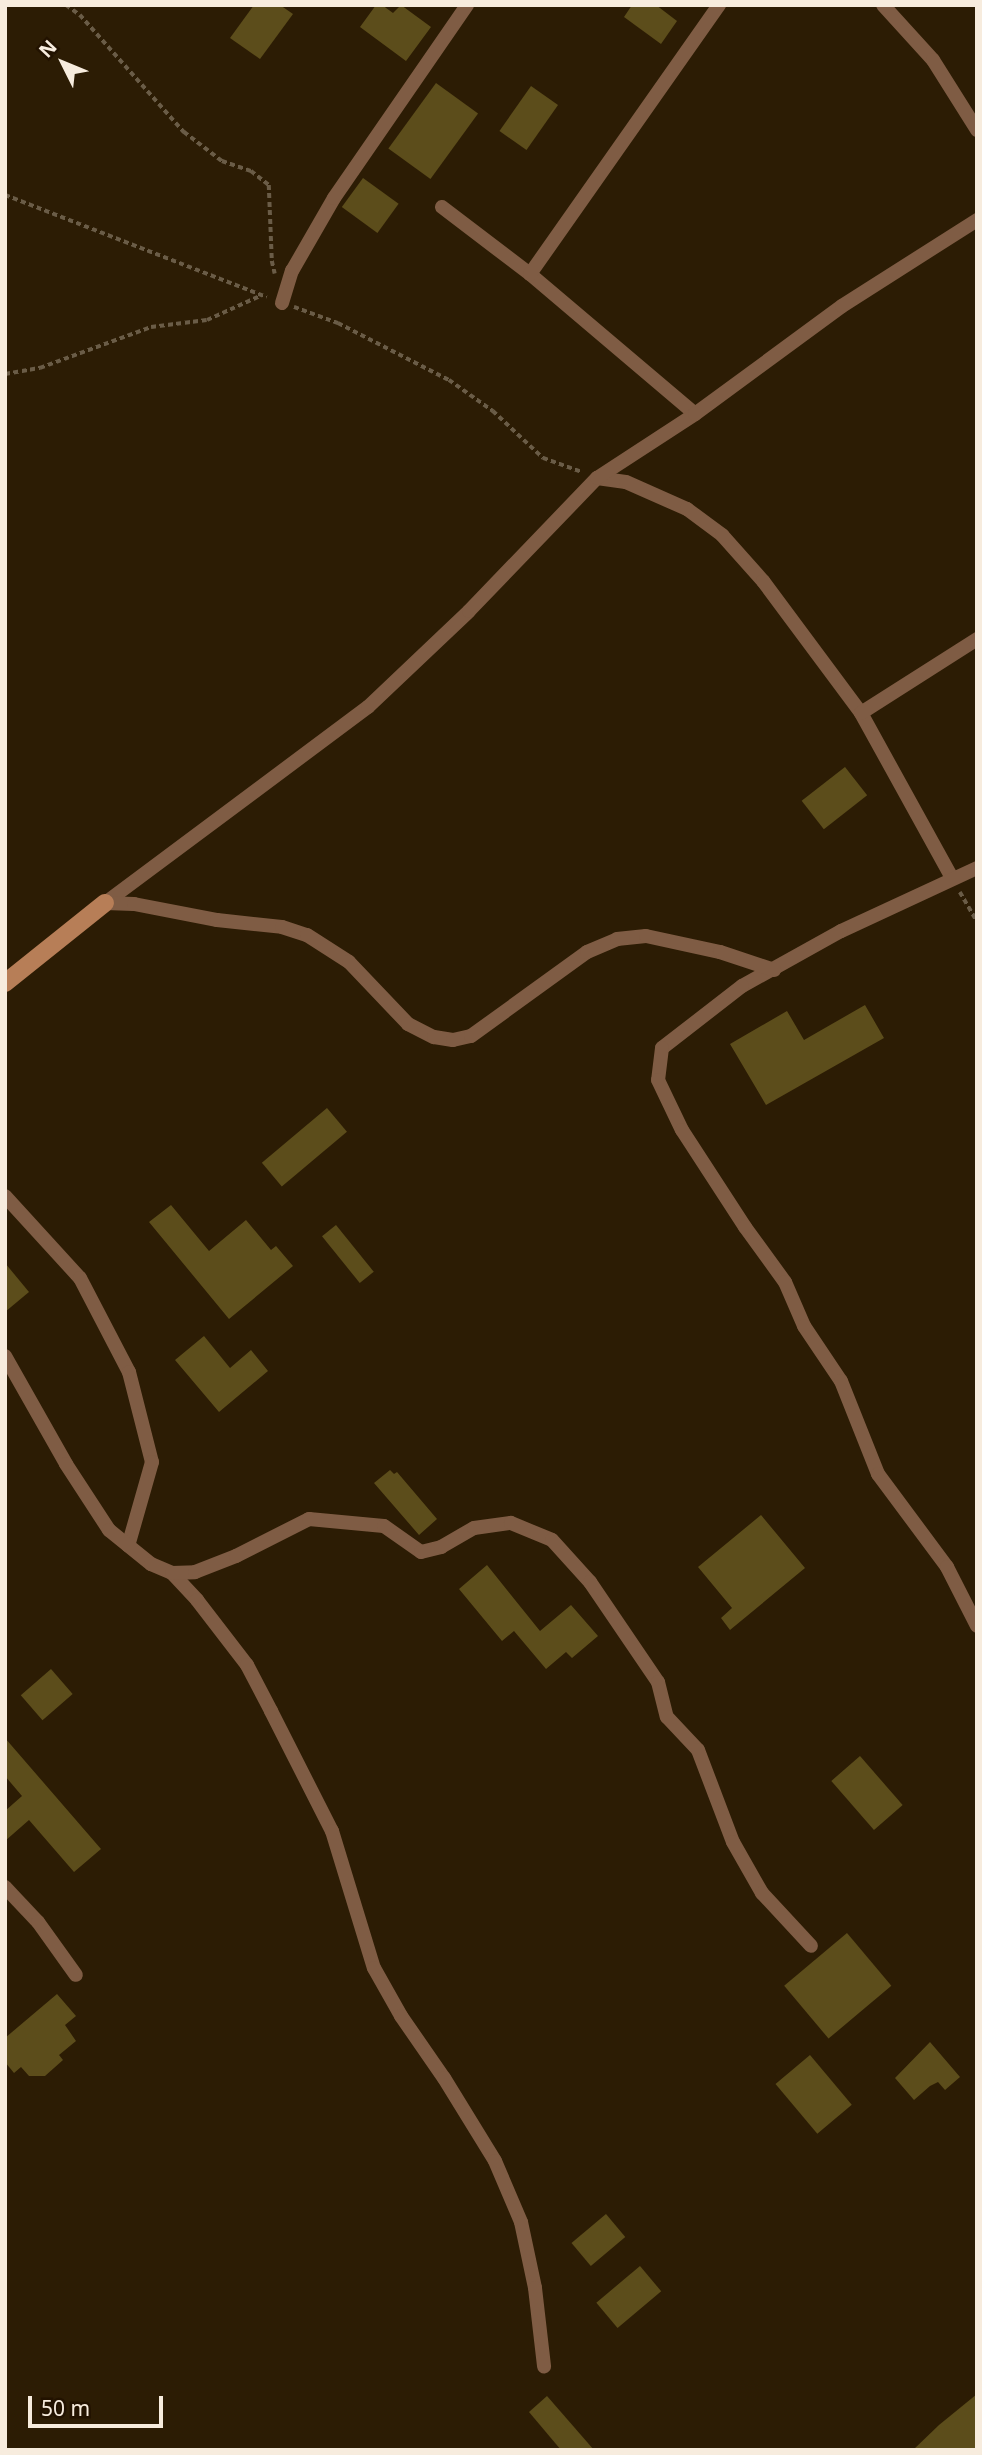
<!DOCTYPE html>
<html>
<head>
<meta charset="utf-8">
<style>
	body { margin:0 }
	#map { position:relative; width:982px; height:2455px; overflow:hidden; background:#2c1c04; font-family:"Noto Sans",sans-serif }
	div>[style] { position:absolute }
	.building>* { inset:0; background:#5c4d1b; transform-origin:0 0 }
	.path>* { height:3.5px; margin-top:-1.75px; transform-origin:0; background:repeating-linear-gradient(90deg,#6a5c47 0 5px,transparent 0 8.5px) }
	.street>* { height:14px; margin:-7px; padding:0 7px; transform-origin:7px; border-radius:7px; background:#7f5c44 }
	.secondary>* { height:18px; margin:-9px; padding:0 9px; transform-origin:9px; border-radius:9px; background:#b77e57 }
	span { translate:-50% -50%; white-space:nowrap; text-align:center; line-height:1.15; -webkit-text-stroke:6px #221200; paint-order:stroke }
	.frame { position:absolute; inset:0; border:7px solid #f7ecde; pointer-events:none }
	.north { position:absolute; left:28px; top:28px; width:70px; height:70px; -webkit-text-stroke:5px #221200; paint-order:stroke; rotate:313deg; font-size:19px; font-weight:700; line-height:28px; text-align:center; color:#f7ecde }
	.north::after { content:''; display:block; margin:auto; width:24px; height:32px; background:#f7ecde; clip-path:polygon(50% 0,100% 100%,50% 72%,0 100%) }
	.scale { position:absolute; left:28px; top:2396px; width:135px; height:32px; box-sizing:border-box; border:4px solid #f7ecde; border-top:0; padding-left:9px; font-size:21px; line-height:24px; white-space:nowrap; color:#f7ecde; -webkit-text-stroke:5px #221200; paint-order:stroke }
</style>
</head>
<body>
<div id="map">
	<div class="building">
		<div style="clip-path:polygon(254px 5px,280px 5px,293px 14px,260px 59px,230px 38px)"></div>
		<div style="clip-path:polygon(376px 5px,382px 5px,393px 13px,401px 5px,431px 27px,406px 61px,360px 27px)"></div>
		<div style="clip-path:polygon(632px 5px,656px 5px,677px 21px,661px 44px,624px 17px)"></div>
		<div style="left:436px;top:83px;width:52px;height:81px;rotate:36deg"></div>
		<div style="left:531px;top:86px;width:33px;height:55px;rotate:35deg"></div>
		<div style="left:363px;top:178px;width:44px;height:36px;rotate:36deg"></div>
		<div style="left:845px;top:767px;width:36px;height:55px;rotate:52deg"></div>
		<div style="clip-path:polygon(865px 1005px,884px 1038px,766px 1105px,730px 1044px,787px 1011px,804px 1040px)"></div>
		<div style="left:327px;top:1108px;width:31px;height:85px;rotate:50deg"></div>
		<div style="clip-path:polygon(171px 1205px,209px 1251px,246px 1220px,271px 1250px,276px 1246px,293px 1266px,229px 1319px,149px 1222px)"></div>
		<div style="left:336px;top:1225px;width:60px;height:18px;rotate:51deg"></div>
		<div style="clip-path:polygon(5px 1263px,29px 1292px,5px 1312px)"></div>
		<div style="clip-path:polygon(204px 1336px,230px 1368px,251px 1350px,268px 1371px,219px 1412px,175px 1360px)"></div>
		<div style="clip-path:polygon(390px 1470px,394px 1474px,397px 1472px,437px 1519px,419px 1535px,374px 1483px)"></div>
		<div style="clip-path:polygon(761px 1515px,805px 1568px,730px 1630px,721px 1618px,732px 1608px,698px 1567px)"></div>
		<div style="clip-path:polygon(487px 1565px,540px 1631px,571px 1605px,598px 1636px,572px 1658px,566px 1652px,546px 1669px,514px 1631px,502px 1641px,459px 1589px)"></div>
		<div style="left:51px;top:1669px;width:33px;height:40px;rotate:49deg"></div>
		<div style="clip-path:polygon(5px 1738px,101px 1849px,74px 1872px,29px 1820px,5px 1841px,5px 1811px,22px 1796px,5px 1776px)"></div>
		<div style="left:860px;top:1756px;width:65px;height:38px;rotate:49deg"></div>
		<div style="left:847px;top:1933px;width:69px;height:82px;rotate:50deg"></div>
		<div style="clip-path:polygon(57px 1994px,76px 2016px,65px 2025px,76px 2041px,59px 2055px,63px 2060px,45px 2076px,29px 2076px,21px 2067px,14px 2073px,5px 2062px,5px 2038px)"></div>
		<div style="clip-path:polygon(930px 2042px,960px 2077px,945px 2090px,938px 2082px,930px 2086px,914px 2100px,895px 2078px)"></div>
		<div style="left:810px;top:2055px;width:65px;height:45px;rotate:50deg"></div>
		<div style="left:606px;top:2214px;width:30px;height:45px;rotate:50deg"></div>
		<div style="left:640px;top:2266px;width:33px;height:57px;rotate:50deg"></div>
		<div style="clip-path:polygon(977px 2394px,977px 2450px,913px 2450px,939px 2425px)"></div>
		<div style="clip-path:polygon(547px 2396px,594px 2450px,561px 2450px,529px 2412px)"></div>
	</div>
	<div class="path">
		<div style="left:66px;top:5px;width:17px;rotate:36deg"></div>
		<div style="left:80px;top:15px;width:157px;rotate:48.4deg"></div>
		<div style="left:184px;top:132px;width:48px;rotate:37.3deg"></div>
		<div style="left:222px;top:161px;width:31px;rotate:19deg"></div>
		<div style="left:251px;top:171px;width:23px;rotate:38deg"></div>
		<div style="left:269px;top:185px;width:76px;rotate:87.7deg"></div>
		<div style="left:272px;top:261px;width:13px;rotate:77deg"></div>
		<div style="left:5px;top:195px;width:281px;rotate:21.3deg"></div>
		<div style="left:294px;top:307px;width:47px;rotate:20deg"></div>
		<div style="left:338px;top:323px;width:125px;rotate:27.2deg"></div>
		<div style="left:449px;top:380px;width:54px;rotate:35.2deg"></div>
		<div style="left:493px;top:411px;width:69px;rotate:43.2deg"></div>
		<div style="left:543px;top:458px;width:41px;rotate:19.7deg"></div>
		<div style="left:5px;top:374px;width:36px;rotate:-10deg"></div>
		<div style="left:40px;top:368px;width:118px;rotate:-20.3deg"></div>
		<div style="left:151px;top:327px;width:56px;rotate:-7.1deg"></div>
		<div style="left:207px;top:320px;width:60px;rotate:-24.4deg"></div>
		<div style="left:960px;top:892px;width:34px;rotate:60deg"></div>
	</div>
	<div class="street">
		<div style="left:883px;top:5px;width:74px;rotate:47.7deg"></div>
		<div style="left:933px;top:60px;width:83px;rotate:57.8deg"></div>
		<div style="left:442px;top:207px;width:111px;rotate:37.3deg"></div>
		<div style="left:530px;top:274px;width:216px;rotate:40.3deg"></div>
		<div style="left:530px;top:274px;width:329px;rotate:-54.9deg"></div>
		<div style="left:282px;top:303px;width:34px;rotate:-73deg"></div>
		<div style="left:292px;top:271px;width:84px;rotate:-60.1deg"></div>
		<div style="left:334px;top:198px;width:234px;rotate:-55.4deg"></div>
		<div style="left:597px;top:478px;width:29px;rotate:8deg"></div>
		<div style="left:626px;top:482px;width:67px;rotate:23.9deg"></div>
		<div style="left:687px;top:509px;width:44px;rotate:36.6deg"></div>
		<div style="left:722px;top:535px;width:62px;rotate:48.3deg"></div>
		<div style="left:763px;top:581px;width:164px;rotate:53.4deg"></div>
		<div style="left:861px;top:713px;width:188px;rotate:61.1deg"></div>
		<div style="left:861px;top:713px;width:138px;rotate:-32.5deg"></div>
		<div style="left:977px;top:868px;width:150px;rotate:155.1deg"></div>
		<div style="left:841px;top:931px;width:113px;rotate:150.9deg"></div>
		<div style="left:742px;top:986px;width:101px;rotate:142.2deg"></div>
		<div style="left:662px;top:1048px;width:32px;rotate:97deg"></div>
		<div style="left:658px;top:1080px;width:55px;rotate:64.4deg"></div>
		<div style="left:682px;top:1130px;width:116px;rotate:57deg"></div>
		<div style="left:745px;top:1227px;width:68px;rotate:54deg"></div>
		<div style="left:785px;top:1282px;width:48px;rotate:66.6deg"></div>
		<div style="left:804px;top:1326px;width:66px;rotate:56.1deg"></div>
		<div style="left:841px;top:1381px;width:100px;rotate:68.3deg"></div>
		<div style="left:878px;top:1474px;width:116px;rotate:53.4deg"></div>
		<div style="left:947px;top:1567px;width:66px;rotate:63deg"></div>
		<div style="left:105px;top:903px;width:328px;rotate:-36.7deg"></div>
		<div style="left:368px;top:707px;width:139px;rotate:-43.5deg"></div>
		<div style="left:469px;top:611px;width:185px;rotate:-46.1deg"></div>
		<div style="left:597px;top:478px;width:117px;rotate:-33.1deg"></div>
		<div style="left:695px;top:414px;width:182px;rotate:-36.3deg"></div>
		<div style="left:842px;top:306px;width:160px;rotate:-32.5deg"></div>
		<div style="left:105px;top:903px;width:29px;rotate:2deg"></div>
		<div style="left:134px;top:904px;width:85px;rotate:10.9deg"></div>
		<div style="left:217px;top:920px;width:65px;rotate:6.1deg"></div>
		<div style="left:282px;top:927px;width:26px;rotate:18deg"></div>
		<div style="left:307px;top:935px;width:50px;rotate:32.7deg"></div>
		<div style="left:349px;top:962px;width:86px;rotate:46.4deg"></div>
		<div style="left:408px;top:1024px;width:29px;rotate:27deg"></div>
		<div style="left:434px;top:1037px;width:19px;rotate:9deg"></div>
		<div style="left:453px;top:1040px;width:18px;rotate:-13deg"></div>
		<div style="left:471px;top:1036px;width:143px;rotate:-35.9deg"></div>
		<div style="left:587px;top:952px;width:33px;rotate:-23deg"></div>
		<div style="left:617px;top:939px;width:29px;rotate:-6deg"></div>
		<div style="left:646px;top:936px;width:76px;rotate:12.2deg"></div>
		<div style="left:720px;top:952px;width:57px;rotate:18.4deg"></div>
		<div style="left:5px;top:1196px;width:111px;rotate:47.6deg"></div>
		<div style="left:80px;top:1278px;width:106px;rotate:62.5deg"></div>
		<div style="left:129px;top:1372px;width:93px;rotate:75.7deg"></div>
		<div style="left:152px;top:1462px;width:87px;rotate:105.9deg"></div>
		<div style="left:5px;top:1356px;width:124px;rotate:60.5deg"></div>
		<div style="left:66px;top:1464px;width:79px;rotate:56.9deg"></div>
		<div style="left:109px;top:1530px;width:54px;rotate:39deg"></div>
		<div style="left:151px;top:1564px;width:23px;rotate:23deg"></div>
		<div style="left:172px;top:1573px;width:37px;rotate:47deg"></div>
		<div style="left:197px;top:1600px;width:82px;rotate:52.4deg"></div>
		<div style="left:247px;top:1665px;width:52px;rotate:62.4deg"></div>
		<div style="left:271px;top:1711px;width:135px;rotate:63.1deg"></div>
		<div style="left:332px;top:1831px;width:143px;rotate:73deg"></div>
		<div style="left:374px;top:1968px;width:55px;rotate:60.6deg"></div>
		<div style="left:401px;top:2016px;width:75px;rotate:55.3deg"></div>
		<div style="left:444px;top:2078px;width:97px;rotate:58.4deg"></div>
		<div style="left:495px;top:2161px;width:66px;rotate:66.9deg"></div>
		<div style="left:521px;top:2222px;width:67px;rotate:78deg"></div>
		<div style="left:535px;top:2288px;width:79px;rotate:83.4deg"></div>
		<div style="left:172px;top:1573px;width:23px;rotate:-2deg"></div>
		<div style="left:195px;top:1572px;width:44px;rotate:-21.3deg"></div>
		<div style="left:236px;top:1556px;width:82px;rotate:-26.9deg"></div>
		<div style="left:309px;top:1519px;width:75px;rotate:5.3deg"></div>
		<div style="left:384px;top:1526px;width:45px;rotate:35.1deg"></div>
		<div style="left:421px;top:1552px;width:21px;rotate:-14deg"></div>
		<div style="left:441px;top:1547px;width:38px;rotate:-30deg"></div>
		<div style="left:474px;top:1528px;width:37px;rotate:-8deg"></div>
		<div style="left:511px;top:1523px;width:44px;rotate:22.5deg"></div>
		<div style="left:552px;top:1540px;width:57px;rotate:47.9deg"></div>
		<div style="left:590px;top:1582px;width:121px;rotate:55.8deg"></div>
		<div style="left:658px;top:1682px;width:36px;rotate:76deg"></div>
		<div style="left:667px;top:1717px;width:45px;rotate:46.8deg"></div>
		<div style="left:698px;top:1750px;width:98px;rotate:69.2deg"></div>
		<div style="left:733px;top:1842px;width:59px;rotate:60.4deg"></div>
		<div style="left:762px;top:1893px;width:72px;rotate:47.2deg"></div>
		<div style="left:5px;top:1887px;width:48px;rotate:46.7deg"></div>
		<div style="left:38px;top:1922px;width:65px;rotate:54.4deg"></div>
	</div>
	<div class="secondary">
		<div style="left:5px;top:983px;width:128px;rotate:-38.7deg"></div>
	</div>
	<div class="frame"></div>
	<div class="north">N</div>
	<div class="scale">50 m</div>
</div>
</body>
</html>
